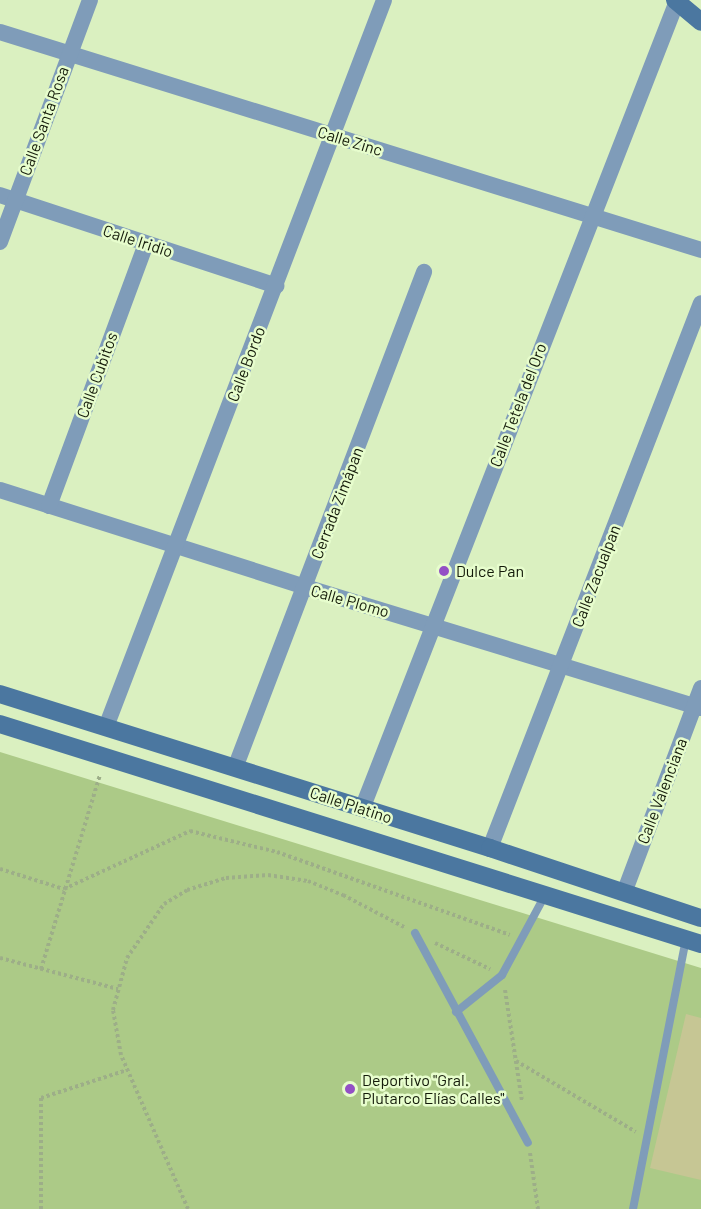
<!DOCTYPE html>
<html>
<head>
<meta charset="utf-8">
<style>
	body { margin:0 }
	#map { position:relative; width:701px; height:1209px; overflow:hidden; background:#daf0c0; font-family:Barlow,sans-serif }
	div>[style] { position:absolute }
	.green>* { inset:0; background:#acca87 }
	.building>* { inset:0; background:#c6c694 }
	.path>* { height:4px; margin-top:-2px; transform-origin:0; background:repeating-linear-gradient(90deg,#9dae88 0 3px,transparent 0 6px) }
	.lane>* { height:8px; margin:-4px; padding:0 4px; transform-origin:4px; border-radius:4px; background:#7f9cb9 }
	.street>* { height:16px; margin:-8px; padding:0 8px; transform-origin:8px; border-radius:8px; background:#7f9cb9 }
	.secondary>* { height:18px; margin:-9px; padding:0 9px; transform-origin:9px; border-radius:9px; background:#4b77a0 }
	.dots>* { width:16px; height:16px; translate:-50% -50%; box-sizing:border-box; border:3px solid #e7fdcd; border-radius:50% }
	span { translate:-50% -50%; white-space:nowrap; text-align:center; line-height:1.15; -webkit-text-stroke:5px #e7fdcd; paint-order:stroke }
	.street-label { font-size:16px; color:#131a09 }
	.poi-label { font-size:16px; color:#131a09 }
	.left { translate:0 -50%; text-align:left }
</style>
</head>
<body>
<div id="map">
	<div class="green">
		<div style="clip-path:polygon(0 752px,701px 968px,701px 1209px,0 1209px)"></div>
	</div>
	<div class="building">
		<div style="clip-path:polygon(686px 1014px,701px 1018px,701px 1180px,650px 1168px)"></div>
	</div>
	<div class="path">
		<div style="left:0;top:869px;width:67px;rotate:17.4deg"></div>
		<div style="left:64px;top:889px;width:139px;rotate:-24.7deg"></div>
		<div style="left:190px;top:831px;width:89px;rotate:13.6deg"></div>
		<div style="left:277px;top:852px;width:247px;rotate:19.6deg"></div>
		<div style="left:435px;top:943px;width:61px;rotate:25.3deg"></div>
		<div style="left:0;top:958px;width:122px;rotate:14.7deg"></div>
		<div style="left:41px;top:969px;width:203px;rotate:-73.1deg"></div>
		<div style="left:505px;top:990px;width:112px;rotate:81.3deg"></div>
		<div style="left:516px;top:1061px;width:139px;rotate:30.6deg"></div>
		<div style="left:530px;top:1153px;width:57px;rotate:81.9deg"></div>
		<div style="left:41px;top:1209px;width:111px;rotate:-90deg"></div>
		<div style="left:41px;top:1098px;width:90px;rotate:-18deg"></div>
		<div style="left:188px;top:1209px;width:168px;rotate:-113.5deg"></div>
		<div style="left:121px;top:1055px;width:46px;rotate:-100.1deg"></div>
		<div style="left:113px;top:1010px;width:54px;rotate:-74.9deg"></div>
		<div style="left:127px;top:958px;width:65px;rotate:-55.6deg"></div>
		<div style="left:164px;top:904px;width:27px;rotate:-31deg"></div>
		<div style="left:187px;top:890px;width:41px;rotate:-17.1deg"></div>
		<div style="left:226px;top:878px;width:42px;rotate:-4.1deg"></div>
		<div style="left:268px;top:875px;width:40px;rotate:8.5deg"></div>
		<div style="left:308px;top:881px;width:38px;rotate:22deg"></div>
		<div style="left:343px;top:895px;width:69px;rotate:27.7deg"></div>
	</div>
	<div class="lane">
		<div style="left:415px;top:933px;width:238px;rotate:61.7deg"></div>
		<div style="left:456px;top:1012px;width:59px;rotate:-38.8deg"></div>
		<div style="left:502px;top:975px;width:91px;rotate:-61.7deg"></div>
		<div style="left:633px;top:1209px;width:275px;rotate:-78.9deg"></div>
	</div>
	<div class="street">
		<div style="left:0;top:32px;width:734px;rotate:17.27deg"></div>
		<div style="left:0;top:195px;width:291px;rotate:18.2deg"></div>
		<div style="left:0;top:242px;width:258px;rotate:-69.6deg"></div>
		<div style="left:0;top:490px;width:320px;rotate:17.6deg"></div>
		<div style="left:305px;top:587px;width:414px;rotate:17deg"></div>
		<div style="left:49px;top:506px;width:279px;rotate:-69.7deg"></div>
		<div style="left:106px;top:727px;width:778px;rotate:-69.07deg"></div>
		<div style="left:235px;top:768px;width:531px;rotate:-69.14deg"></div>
		<div style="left:362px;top:809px;width:867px;rotate:-68.7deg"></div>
		<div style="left:490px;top:848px;width:584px;rotate:-68.84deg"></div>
		<div style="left:624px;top:893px;width:219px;rotate:-69.4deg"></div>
	</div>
	<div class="secondary">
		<div style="left:675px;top:0;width:34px;rotate:40deg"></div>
		<div style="left:0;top:694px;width:514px;rotate:17.45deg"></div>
		<div style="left:490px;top:848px;width:222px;rotate:18.4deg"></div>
		<div style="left:0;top:724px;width:735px;rotate:17.42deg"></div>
	</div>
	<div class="dots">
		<div style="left:444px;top:571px;background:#9350c5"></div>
		<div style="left:350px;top:1089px;background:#9350c5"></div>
	</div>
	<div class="street-label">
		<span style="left:44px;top:121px;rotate:-70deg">Calle Santa Rosa</span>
		<span style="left:350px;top:141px;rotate:17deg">Calle Zinc</span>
		<span style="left:138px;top:241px;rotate:18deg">Calle Iridio</span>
		<span style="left:246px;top:364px;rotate:-69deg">Calle Bordo</span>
		<span style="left:97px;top:375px;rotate:-70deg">Calle Cubitos</span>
		<span style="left:518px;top:405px;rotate:-69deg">Calle Tetela del Oro</span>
		<span style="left:337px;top:503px;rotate:-69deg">Cerrada Zimápan</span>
		<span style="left:596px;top:576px;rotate:-69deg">Calle Zacualpan</span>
		<span style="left:350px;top:601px;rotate:16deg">Calle Plomo</span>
		<span style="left:662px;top:791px;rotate:-69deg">Calle Valenciana</span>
		<span style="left:351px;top:805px;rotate:18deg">Calle Platino</span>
	</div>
	<div class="poi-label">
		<span class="left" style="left:456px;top:571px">Dulce Pan</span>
		<span class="left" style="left:362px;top:1089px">Deportivo "Gral.<br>Plutarco Elías Calles"</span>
	</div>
</div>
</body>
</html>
